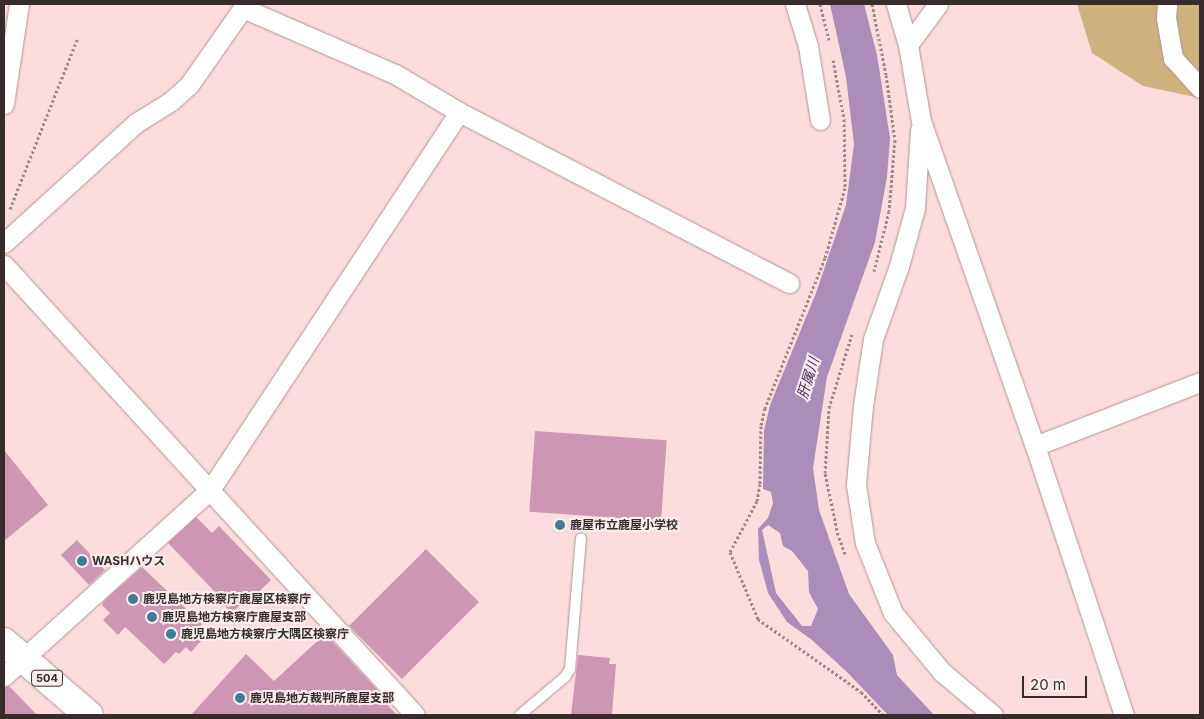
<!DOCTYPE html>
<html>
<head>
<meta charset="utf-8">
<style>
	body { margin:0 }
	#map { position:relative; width:1204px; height:719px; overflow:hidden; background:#fcdcdc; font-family:Inter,"Noto Sans JP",sans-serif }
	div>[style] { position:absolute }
	.green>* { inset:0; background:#d0b281 }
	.water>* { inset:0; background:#ac8cb9 }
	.building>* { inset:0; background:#cd97b3; transform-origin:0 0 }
	.path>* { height:3px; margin-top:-1.5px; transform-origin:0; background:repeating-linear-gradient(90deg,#9e8888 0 2.5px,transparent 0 5px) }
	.roads { filter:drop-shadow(0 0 1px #b29595) drop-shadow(0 0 1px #b29595) }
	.service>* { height:10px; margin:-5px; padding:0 5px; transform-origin:5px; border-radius:5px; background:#fff }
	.minor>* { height:19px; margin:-9.5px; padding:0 9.5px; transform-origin:9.5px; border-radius:9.5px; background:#fff }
	.trunk>* { height:28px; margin:-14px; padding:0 14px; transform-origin:14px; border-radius:14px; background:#fff }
	.dots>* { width:14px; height:14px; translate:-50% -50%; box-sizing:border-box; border:2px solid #fbeeee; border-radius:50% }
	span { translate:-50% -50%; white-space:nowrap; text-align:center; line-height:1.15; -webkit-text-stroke:4px #fbeeee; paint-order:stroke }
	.shield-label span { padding:1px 4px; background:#fbeeee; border:1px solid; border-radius:4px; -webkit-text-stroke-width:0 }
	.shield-label { font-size:11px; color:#372b2c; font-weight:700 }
	.poi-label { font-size:12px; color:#372b2c; font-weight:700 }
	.left { translate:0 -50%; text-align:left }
	.water-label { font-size:14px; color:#4e255d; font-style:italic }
	.frame { position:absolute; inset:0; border:5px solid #372b2c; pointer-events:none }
	.scale { position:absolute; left:1022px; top:676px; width:65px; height:22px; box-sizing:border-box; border:2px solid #372b2c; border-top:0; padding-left:6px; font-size:15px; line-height:18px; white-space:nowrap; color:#372b2c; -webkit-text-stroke:4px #fbeeee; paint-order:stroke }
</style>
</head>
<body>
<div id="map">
	<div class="green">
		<div style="clip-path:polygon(1077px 4px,1200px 4px,1200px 98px,1143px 86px,1092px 53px)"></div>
	</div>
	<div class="water">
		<div style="clip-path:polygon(evenodd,830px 4px,864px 4px,877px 55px,890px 138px,887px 177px,875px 242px,827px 377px,813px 468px,819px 510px,849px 594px,893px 655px,897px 675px,934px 715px,888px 715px,847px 672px,812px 640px,787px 622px,768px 593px,759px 560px,758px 529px,768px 518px,773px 503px,771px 492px,763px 489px,764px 431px,770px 405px,816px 293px,846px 205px,854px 144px,846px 77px,830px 4px,768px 525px,780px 533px,783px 546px,792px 551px,808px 571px,809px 592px,818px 609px,811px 626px,802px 626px,776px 593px,762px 530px,768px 525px)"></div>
	</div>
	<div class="building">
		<div style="left:535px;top:431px;width:132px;height:81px;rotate:4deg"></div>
		<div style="clip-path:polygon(4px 450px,48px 505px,4px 541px)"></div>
		<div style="clip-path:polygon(196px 517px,212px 533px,219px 526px,271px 580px,246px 604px,243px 602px,232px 613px,214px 595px,216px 593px,168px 543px)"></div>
		<div style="left:77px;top:540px;width:41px;height:22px;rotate:47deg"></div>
		<div style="left:426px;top:549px;width:75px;height:109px;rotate:45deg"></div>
		<div style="clip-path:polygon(142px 567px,202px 624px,195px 632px,203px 639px,191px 652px,186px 647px,179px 654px,176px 652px,164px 664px,125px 627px,118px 635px,103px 620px,110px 613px,102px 605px,104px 601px)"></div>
		<div style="clip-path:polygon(324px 635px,330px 642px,332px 641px,382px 695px,380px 697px,397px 715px,191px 715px,246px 654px,274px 681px)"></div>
		<div style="clip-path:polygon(578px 655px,610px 658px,609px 664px,616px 664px,612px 715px,571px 715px)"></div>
		<div style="clip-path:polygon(9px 686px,37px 715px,4px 715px,4px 687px)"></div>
	</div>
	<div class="path">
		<div style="left:820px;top:4px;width:37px;rotate:76deg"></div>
		<div style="left:872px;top:4px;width:72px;rotate:78.8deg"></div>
		<div style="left:886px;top:75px;width:66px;rotate:82.1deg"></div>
		<div style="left:895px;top:140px;width:71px;rotate:94.8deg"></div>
		<div style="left:889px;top:211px;width:62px;rotate:104deg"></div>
		<div style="left:833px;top:60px;width:60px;rotate:79.4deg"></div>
		<div style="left:844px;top:119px;width:69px;rotate:89.2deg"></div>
		<div style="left:845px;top:188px;width:73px;rotate:105.9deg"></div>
		<div style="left:825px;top:258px;width:162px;rotate:111.8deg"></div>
		<div style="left:765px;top:408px;width:18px;rotate:103deg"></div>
		<div style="left:761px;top:426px;width:58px;rotate:91deg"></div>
		<div style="left:760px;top:484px;width:17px;rotate:100deg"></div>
		<div style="left:757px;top:501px;width:58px;rotate:117.9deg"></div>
		<div style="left:730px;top:552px;width:73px;rotate:67.3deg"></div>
		<div style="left:758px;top:619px;width:126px;rotate:35.3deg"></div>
		<div style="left:861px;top:692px;width:32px;rotate:46deg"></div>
		<div style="left:10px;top:209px;width:185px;rotate:-68.4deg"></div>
		<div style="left:845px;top:554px;width:20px;rotate:-110deg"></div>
		<div style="left:838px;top:535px;width:63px;rotate:-101.8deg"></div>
		<div style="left:825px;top:473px;width:65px;rotate:-86.5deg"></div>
		<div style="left:829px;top:408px;width:77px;rotate:-72.7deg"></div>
	</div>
	<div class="roads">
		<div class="service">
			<div style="left:520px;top:715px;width:59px;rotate:-40.2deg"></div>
			<div style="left:565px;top:677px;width:9px;rotate:-58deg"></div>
			<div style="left:570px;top:669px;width:131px;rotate:-85.2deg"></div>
		</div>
		<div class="minor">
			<div style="left:795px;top:4px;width:44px;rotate:72.8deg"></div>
			<div style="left:808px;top:46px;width:75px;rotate:80.8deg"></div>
			<div style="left:896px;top:4px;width:43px;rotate:73.7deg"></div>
			<div style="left:908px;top:45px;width:77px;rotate:80.3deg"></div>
			<div style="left:921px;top:121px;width:344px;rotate:70.7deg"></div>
			<div style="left:1035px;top:446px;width:283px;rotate:71.7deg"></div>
			<div style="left:1167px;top:4px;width:14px;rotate:94deg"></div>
			<div style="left:1166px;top:18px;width:41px;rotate:80.1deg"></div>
			<div style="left:1173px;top:58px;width:40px;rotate:48deg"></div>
			<div style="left:908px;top:45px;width:51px;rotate:-53.8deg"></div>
			<div style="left:4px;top:104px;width:101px;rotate:-81.5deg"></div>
			<div style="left:920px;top:130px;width:78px;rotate:93.7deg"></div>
			<div style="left:915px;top:208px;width:60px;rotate:105.4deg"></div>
			<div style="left:899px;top:266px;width:77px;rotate:109.6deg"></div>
			<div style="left:873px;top:339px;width:68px;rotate:98.5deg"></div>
			<div style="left:863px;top:406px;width:79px;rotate:95.1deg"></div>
			<div style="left:856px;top:485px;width:59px;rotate:81.2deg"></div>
			<div style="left:865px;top:543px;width:75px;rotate:68.2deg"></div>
			<div style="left:893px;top:613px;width:77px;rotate:50.3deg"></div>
			<div style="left:942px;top:672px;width:67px;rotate:40.1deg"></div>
			<div style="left:4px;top:243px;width:178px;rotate:-42.3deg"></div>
			<div style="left:136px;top:123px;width:40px;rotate:-32deg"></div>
			<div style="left:170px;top:102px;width:25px;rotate:-42deg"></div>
			<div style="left:189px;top:85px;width:94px;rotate:-55deg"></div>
			<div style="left:243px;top:8px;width:166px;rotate:23.5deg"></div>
			<div style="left:395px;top:74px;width:74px;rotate:30.7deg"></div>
			<div style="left:459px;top:112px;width:372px;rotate:27.4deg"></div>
			<div style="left:4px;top:265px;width:609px;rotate:47.59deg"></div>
			<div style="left:1035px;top:446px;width:177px;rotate:-21.2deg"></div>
			<div style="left:4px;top:676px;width:278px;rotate:-42.1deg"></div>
			<div style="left:210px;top:490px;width:453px;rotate:-56.6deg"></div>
		</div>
		<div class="trunk">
			<div style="left:4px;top:642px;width:112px;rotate:40.7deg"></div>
		</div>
	</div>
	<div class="dots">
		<div style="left:560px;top:525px;background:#407d94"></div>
		<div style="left:82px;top:561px;background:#407d94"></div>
		<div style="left:133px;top:599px;background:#407d94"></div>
		<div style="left:152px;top:617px;background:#407d94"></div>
		<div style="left:171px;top:634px;background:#407d94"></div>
		<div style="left:240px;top:698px;background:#407d94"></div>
	</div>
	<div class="shield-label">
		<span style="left:47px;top:678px">504</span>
	</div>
	<div class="poi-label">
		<span class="left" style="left:570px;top:525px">鹿屋市立鹿屋小学校</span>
		<span class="left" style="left:92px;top:561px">WASHハウス</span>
		<span class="left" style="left:143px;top:599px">鹿児島地方検察庁鹿屋区検察庁</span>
		<span class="left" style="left:162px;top:617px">鹿児島地方検察庁鹿屋支部</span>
		<span class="left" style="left:181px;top:634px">鹿児島地方検察庁大隅区検察庁</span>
		<span class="left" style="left:250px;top:698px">鹿児島地方裁判所鹿屋支部</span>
	</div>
	<div class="water-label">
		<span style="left:808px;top:378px;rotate:-73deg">肝属川</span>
	</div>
	<div class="frame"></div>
	<div class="scale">20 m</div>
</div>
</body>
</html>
